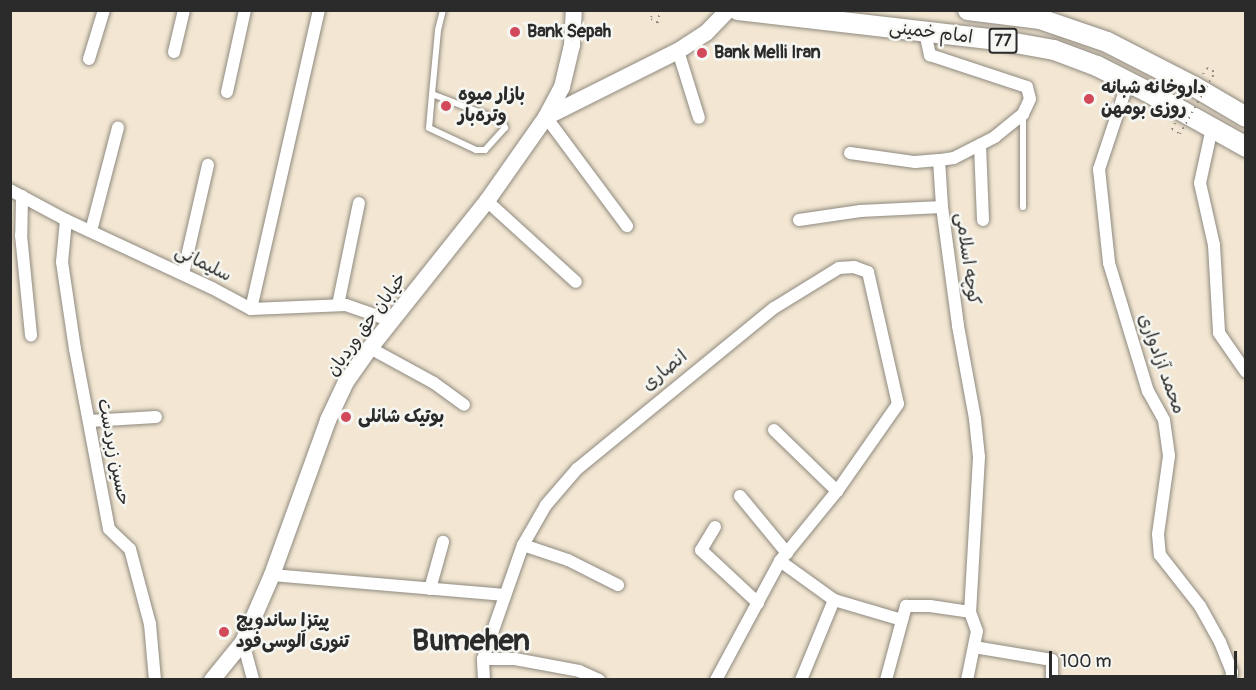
<!DOCTYPE html>
<html>
<head>
<meta charset="utf-8">
<style>
	body { margin:0 }
	#map { position:relative; width:1256px; height:690px; overflow:hidden; background:#f3e7d3; font-family:Pangolin,"Playpen Sans Arabic",sans-serif }
	div>[style] { position:absolute }
	.path>* { height:2px; margin-top:-1px; transform-origin:0; background:repeating-linear-gradient(90deg,#8f897f 0 1.5px,transparent 0 6px) }
	.roads { filter:drop-shadow(0 0 2px #8f897f) drop-shadow(0 0 2px #8f897f) }
	.service>* { height:6px; margin:-3px; padding:0 3px; transform-origin:3px; border-radius:3px; background:#fff }
	.minor>* { height:12px; margin:-6px; padding:0 6px; transform-origin:6px; border-radius:6px; background:#fff }
	.secondary>* { height:16px; margin:-8px; padding:0 8px; transform-origin:8px; border-radius:8px; background:#fff }
	.trunk>* { height:20px; margin:-10px; padding:0 10px; transform-origin:10px; border-radius:10px; background:#fff }
	.path-bridge>* { height:2px; margin-top:-1px; transform-origin:0; background:repeating-linear-gradient(90deg,#8f897f 0 1.5px,transparent 0 6px) }
	.dots>* { width:16px; height:16px; translate:-50% -50%; box-sizing:border-box; border:3px solid #f6f6f2; border-radius:50% }
	span { translate:-50% -50%; white-space:nowrap; text-align:center; line-height:1.15; -webkit-text-stroke:5px #f6f6f2; paint-order:stroke }
	.shield-label span { padding:2px 4px; background:#f6f6f2; border:2px solid; border-radius:4px; -webkit-text-stroke-width:0 }
	.shield-label { font-size:16px; color:#2b2b2b; font-weight:700 }
	.poi-label { font-size:18px; color:#2b2b2b; font-weight:700 }
	.left { translate:0 -50%; text-align:left }
	.street-label { font-size:18px; color:#2b2b2b }
	.town-label { font-size:30px; color:#2b2b2b; font-weight:700 }
	.frame { position:absolute; inset:0; border:12px solid #2b2b2b; pointer-events:none }
	.scale { position:absolute; left:1049px; top:651px; width:188px; height:27px; box-sizing:border-box; border:3px solid #2b2b2b; border-top:0; padding-left:8px; font-size:18px; line-height:21px; white-space:nowrap; color:#2b2b2b; -webkit-text-stroke:4px #f6f6f2; paint-order:stroke }
</style>
</head>
<body>
<div id="map">
	<div class="path">
		<div style="left:652px;top:10px;width:9px;rotate:96deg"></div>
		<div style="left:651px;top:19px;width:8px;rotate:30deg"></div>
		<div style="left:658px;top:23px;width:13px;rotate:-81deg"></div>
		<div style="left:1203px;top:74px;width:7px;rotate:-56deg"></div>
		<div style="left:1207px;top:68px;width:9px;rotate:27deg"></div>
		<div style="left:1175px;top:123px;width:7px;rotate:117deg"></div>
		<div style="left:1172px;top:129px;width:9px;rotate:32deg"></div>
	</div>
	<div class="roads">
		<div class="service">
			<div style="left:432px;top:94px;width:34px;rotate:95deg"></div>
			<div style="left:429px;top:128px;width:52px;rotate:25.1deg"></div>
			<div style="left:476px;top:150px;width:9px"></div>
			<div style="left:485px;top:150px;width:30px;rotate:-48deg"></div>
			<div style="left:505px;top:128px;width:8px;rotate:-113deg"></div>
			<div style="left:502px;top:121px;width:75px;rotate:-158.9deg"></div>
			<div style="left:432px;top:94px;width:64px;rotate:-84.6deg"></div>
			<div style="left:438px;top:30px;width:21px;rotate:-76deg"></div>
			<div style="left:1023px;top:115px;width:92px;rotate:90deg"></div>
		</div>
		<div class="minor">
			<div style="left:925px;top:32px;width:24px;rotate:78deg"></div>
			<div style="left:930px;top:55px;width:102px;rotate:18.3deg"></div>
			<div style="left:1027px;top:87px;width:12px;rotate:76deg"></div>
			<div style="left:1030px;top:99px;width:17px;rotate:115deg"></div>
			<div style="left:1023px;top:114px;width:36px;rotate:141deg"></div>
			<div style="left:995px;top:137px;width:46px;rotate:152.9deg"></div>
			<div style="left:954px;top:158px;width:15px;rotate:172deg"></div>
			<div style="left:939px;top:160px;width:47px;rotate:86.3deg"></div>
			<div style="left:942px;top:207px;width:120px;rotate:82.3deg"></div>
			<div style="left:958px;top:326px;width:95px;rotate:79.6deg"></div>
			<div style="left:975px;top:419px;width:38px;rotate:84deg"></div>
			<div style="left:979px;top:457px;width:155px;rotate:93.3deg"></div>
			<div style="left:970px;top:612px;width:20px;rotate:70deg"></div>
			<div style="left:977px;top:631px;width:50px;rotate:101.5deg"></div>
			<div style="left:678px;top:51px;width:70px;rotate:72.6deg"></div>
			<div style="left:174px;top:52px;width:43px;rotate:-76.6deg"></div>
			<div style="left:89px;top:59px;width:51px;rotate:-73deg"></div>
			<div style="left:1128px;top:82px;width:92px;rotate:108.4deg"></div>
			<div style="left:1099px;top:169px;width:95px;rotate:83.9deg"></div>
			<div style="left:1109px;top:263px;width:134px;rotate:73.1deg"></div>
			<div style="left:1148px;top:391px;width:33px;rotate:61deg"></div>
			<div style="left:1164px;top:420px;width:36px;rotate:82deg"></div>
			<div style="left:1169px;top:456px;width:79px;rotate:98deg"></div>
			<div style="left:1158px;top:534px;width:21px;rotate:85deg"></div>
			<div style="left:1160px;top:555px;width:65px;rotate:51.9deg"></div>
			<div style="left:1200px;top:606px;width:41px;rotate:60.9deg"></div>
			<div style="left:1220px;top:642px;width:32px;rotate:68deg"></div>
			<div style="left:1232px;top:672px;width:8px;rotate:97deg"></div>
			<div style="left:227px;top:92px;width:84px;rotate:-77.6deg"></div>
			<div style="left:546px;top:117px;width:136px;rotate:53.4deg"></div>
			<div style="left:1212px;top:128px;width:56px;rotate:102.3deg"></div>
			<div style="left:1200px;top:183px;width:64px;rotate:77.3deg"></div>
			<div style="left:1214px;top:245px;width:88px;rotate:86.7deg"></div>
			<div style="left:1219px;top:333px;width:47px;rotate:55.3deg"></div>
			<div style="left:980px;top:145px;width:75px;rotate:87.7deg"></div>
			<div style="left:850px;top:153px;width:66px;rotate:7.9deg"></div>
			<div style="left:915px;top:162px;width:24px;rotate:-5deg"></div>
			<div style="left:10px;top:190px;width:64px;rotate:28.2deg"></div>
			<div style="left:66px;top:220px;width:161px;rotate:25deg"></div>
			<div style="left:212px;top:288px;width:44px;rotate:28.3deg"></div>
			<div style="left:251px;top:309px;width:95px;rotate:-2.4deg"></div>
			<div style="left:346px;top:305px;width:49px;rotate:19.2deg"></div>
			<div style="left:22px;top:196px;width:39px;rotate:91deg"></div>
			<div style="left:21px;top:235px;width:101px;rotate:84.3deg"></div>
			<div style="left:487px;top:201px;width:120px;rotate:42.3deg"></div>
			<div style="left:66px;top:220px;width:42px;rotate:95.4deg"></div>
			<div style="left:62px;top:262px;width:88px;rotate:81.5deg"></div>
			<div style="left:75px;top:349px;width:183px;rotate:79.3deg"></div>
			<div style="left:109px;top:529px;width:29px;rotate:44deg"></div>
			<div style="left:130px;top:549px;width:78px;rotate:75.1deg"></div>
			<div style="left:150px;top:624px;width:56px;rotate:84.9deg"></div>
			<div style="left:799px;top:220px;width:62px;rotate:-8.4deg"></div>
			<div style="left:860px;top:211px;width:82px;rotate:-2.8deg"></div>
			<div style="left:91px;top:231px;width:107px;rotate:-75.4deg"></div>
			<div style="left:183px;top:274px;width:112px;rotate:-77.1deg"></div>
			<div style="left:338px;top:305px;width:104px;rotate:-78.4deg"></div>
			<div style="left:251px;top:309px;width:307px;rotate:-77.2deg"></div>
			<div style="left:370px;top:348px;width:73px;rotate:28.7deg"></div>
			<div style="left:434px;top:383px;width:37px;rotate:36deg"></div>
			<div style="left:89px;top:421px;width:67px;rotate:-3.4deg"></div>
			<div style="left:774px;top:430px;width:88px;rotate:44.1deg"></div>
			<div style="left:740px;top:496px;width:74px;rotate:50.5deg"></div>
			<div style="left:715px;top:527px;width:27px;rotate:121deg"></div>
			<div style="left:701px;top:550px;width:78px;rotate:42.9deg"></div>
			<div style="left:523px;top:545px;width:47px;rotate:18.4deg"></div>
			<div style="left:568px;top:560px;width:56px;rotate:26.6deg"></div>
			<div style="left:780px;top:561px;width:67px;rotate:35.8deg"></div>
			<div style="left:834px;top:600px;width:71px;rotate:16.4deg"></div>
			<div style="left:272px;top:575px;width:234px;rotate:4.9deg"></div>
			<div style="left:430px;top:589px;width:49px;rotate:-74.5deg"></div>
			<div style="left:243px;top:642px;width:39px;rotate:75deg"></div>
			<div style="left:974px;top:647px;width:79px;rotate:9.5deg"></div>
			<div style="left:1052px;top:660px;width:20px;rotate:90deg"></div>
			<div style="left:483px;top:659px;width:32px"></div>
			<div style="left:515px;top:659px;width:65px;rotate:10.6deg"></div>
			<div style="left:579px;top:671px;width:22px;rotate:24deg"></div>
			<div style="left:484px;top:680px;width:21px;rotate:-93deg"></div>
			<div style="left:483px;top:659px;width:121px;rotate:-70.7deg"></div>
			<div style="left:523px;top:545px;width:46px;rotate:-60.1deg"></div>
			<div style="left:546px;top:505px;width:48px;rotate:-49.3deg"></div>
			<div style="left:577px;top:469px;width:254px;rotate:-39.3deg"></div>
			<div style="left:774px;top:308px;width:76px;rotate:-31.6deg"></div>
			<div style="left:839px;top:268px;width:15px;rotate:-4deg"></div>
			<div style="left:854px;top:267px;width:15px;rotate:20deg"></div>
			<div style="left:868px;top:272px;width:135px;rotate:77.2deg"></div>
			<div style="left:898px;top:404px;width:106px;rotate:125deg"></div>
			<div style="left:837px;top:491px;width:90px;rotate:129.2deg"></div>
			<div style="left:780px;top:561px;width:135px;rotate:118.3deg"></div>
			<div style="left:801px;top:680px;width:87px;rotate:-67.6deg"></div>
			<div style="left:886px;top:680px;width:77px;rotate:-74.9deg"></div>
			<div style="left:906px;top:606px;width:24px"></div>
			<div style="left:930px;top:606px;width:40px;rotate:8.5deg"></div>
		</div>
		<div class="secondary">
			<div style="left:546px;top:117px;width:148px;rotate:-26.6deg"></div>
			<div style="left:678px;top:51px;width:33px;rotate:-33deg"></div>
			<div style="left:706px;top:33px;width:32px;rotate:-46deg"></div>
			<div style="left:212px;top:680px;width:49px;rotate:-50.8deg"></div>
			<div style="left:243px;top:642px;width:73px;rotate:-66.6deg"></div>
			<div style="left:272px;top:575px;width:165px;rotate:-70.1deg"></div>
			<div style="left:328px;top:420px;width:42px;rotate:-64.7deg"></div>
			<div style="left:346px;top:382px;width:42px;rotate:-54.8deg"></div>
			<div style="left:370px;top:348px;width:188px;rotate:-51.5deg"></div>
			<div style="left:487px;top:201px;width:103px;rotate:-54.9deg"></div>
			<div style="left:546px;top:117px;width:34px;rotate:-62deg"></div>
			<div style="left:562px;top:87px;width:43px;rotate:-76.6deg"></div>
			<div style="left:572px;top:45px;width:35px;rotate:-87deg"></div>
		</div>
		<div class="trunk">
			<div style="left:738px;top:10px;width:268px;rotate:6.6deg"></div>
			<div style="left:1004px;top:41px;width:51px;rotate:10.2deg"></div>
			<div style="left:1054px;top:50px;width:46px;rotate:20.4deg"></div>
			<div style="left:1097px;top:66px;width:55px;rotate:27deg"></div>
			<div style="left:1146px;top:91px;width:115px;rotate:29.2deg"></div>
			<div style="left:968px;top:10px;width:73px;rotate:7.1deg"></div>
			<div style="left:1040px;top:19px;width:71px;rotate:18.9deg"></div>
			<div style="left:1107px;top:42px;width:99px;rotate:27.1deg"></div>
			<div style="left:1195px;top:87px;width:59px;rotate:30.5deg"></div>
		</div>
	</div>
	<div class="path-bridge">
		<div style="left:1180px;top:134px;width:71px;rotate:-60.6deg"></div>
	</div>
	<div class="dots">
		<div style="left:515px;top:32px;background:#d1495b"></div>
		<div style="left:702px;top:53px;background:#d1495b"></div>
		<div style="left:1089px;top:99px;background:#d1495b"></div>
		<div style="left:446px;top:106px;background:#d1495b"></div>
		<div style="left:346px;top:417px;background:#d1495b"></div>
		<div style="left:224px;top:632px;background:#d1495b"></div>
	</div>
	<div class="shield-label">
		<span style="left:1003px;top:41px">77</span>
	</div>
	<div class="poi-label">
		<span class="left" style="left:527px;top:32px">Bank Sepah</span>
		<span class="left" style="left:714px;top:53px">Bank Melli Iran</span>
		<span class="left" style="left:1101px;top:99px">داروخانه شبانه<br>روزی بومهن</span>
		<span class="left" style="left:458px;top:106px">بازار میوه<br>وتره‌بار</span>
		<span class="left" style="left:358px;top:417px">بوتیک شانلی</span>
		<span class="left" style="left:236px;top:632px">پیتزا ساندویچ<br>تنوری اَلوسی‌‌فود</span>
	</div>
	<div class="street-label">
		<span style="left:931px;top:33px;rotate:7deg">امام خمینی</span>
		<span style="left:967px;top:259px;rotate:82deg">کوچه اسلامی</span>
		<span style="left:203px;top:264px;rotate:26deg">سلیمانی</span>
		<span style="left:367px;top:325px;rotate:-54deg">خیابان حق وردیان</span>
		<span style="left:1161px;top:364px;rotate:70deg">محمد آزادواری</span>
		<span style="left:665px;top:371px;rotate:-39deg">انصاری</span>
		<span style="left:113px;top:452px;rotate:79deg">حسین زبردست</span>
	</div>
	<div class="town-label">
		<span style="left:471px;top:641px">Bumehen</span>
	</div>
	<div class="frame"></div>
	<div class="scale">100 m</div>
</div>
</body>
</html>
